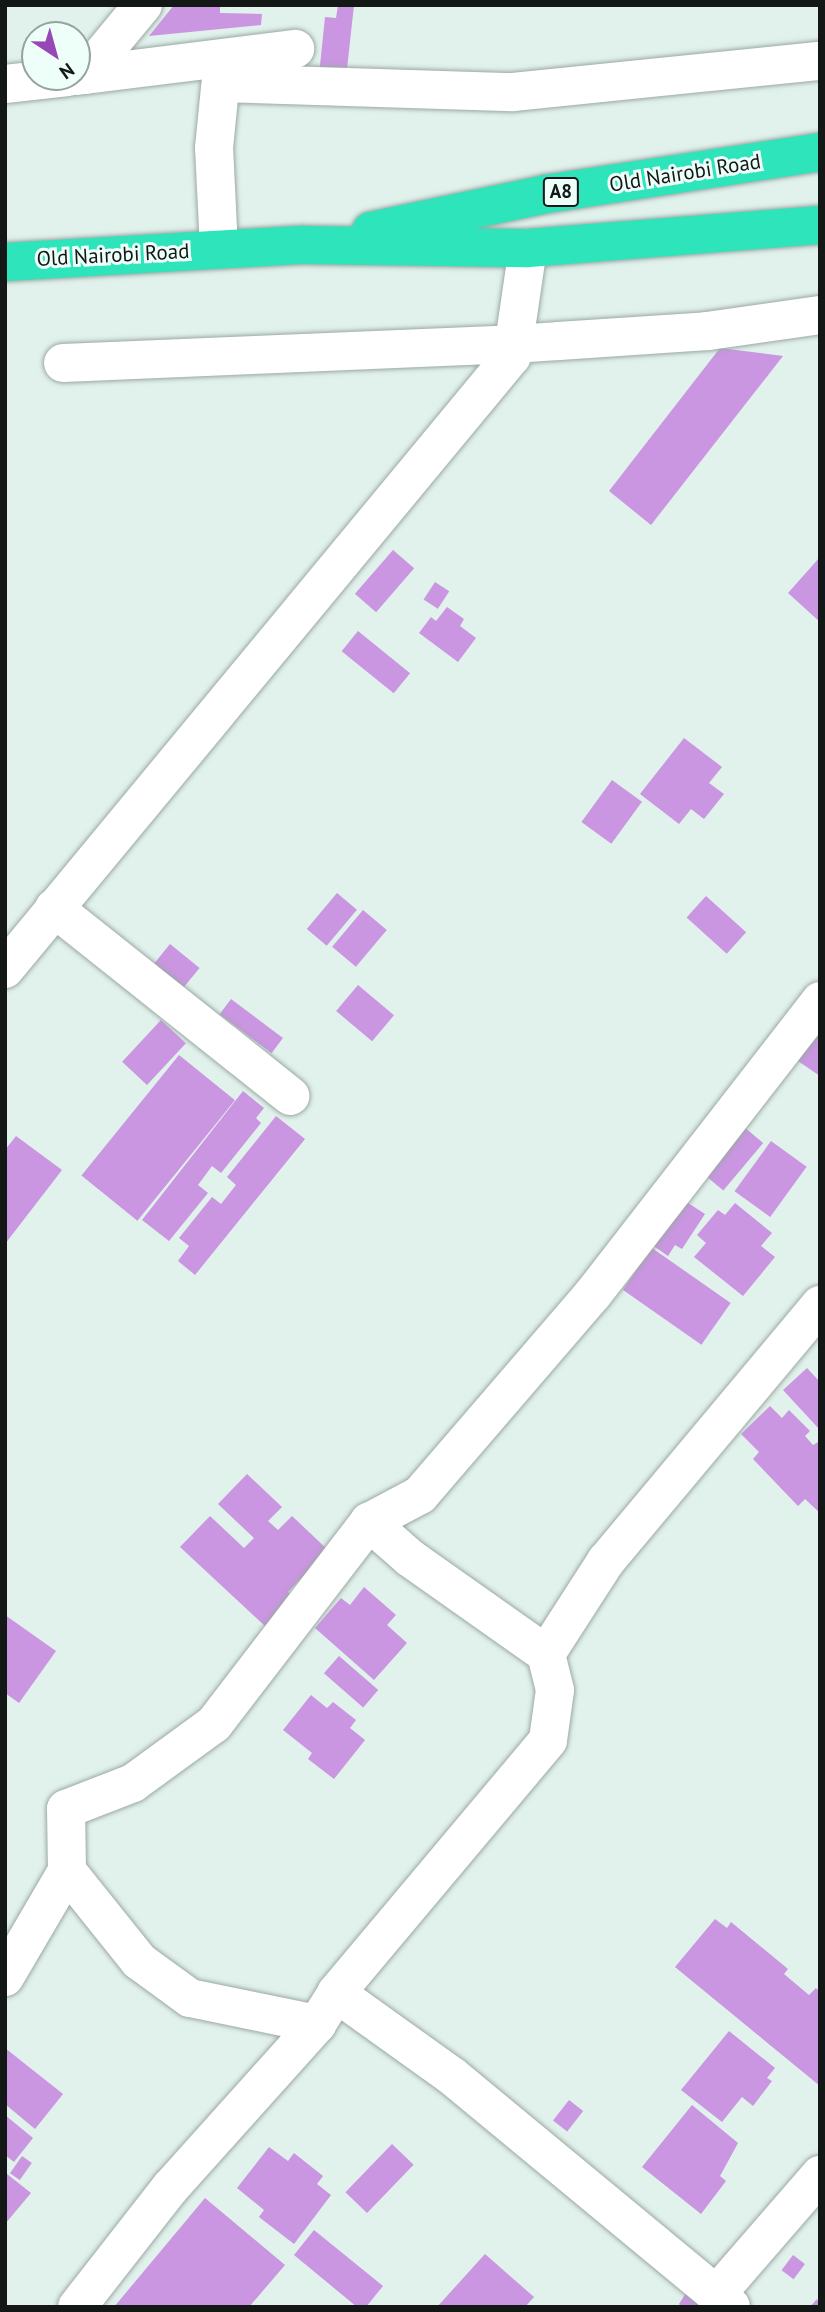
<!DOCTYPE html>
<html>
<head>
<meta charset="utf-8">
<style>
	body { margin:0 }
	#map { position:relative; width:825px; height:2312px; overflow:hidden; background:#e1f1eb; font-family:"PT Sans",sans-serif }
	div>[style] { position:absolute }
	.building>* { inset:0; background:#ca95e1; transform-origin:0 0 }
	.roads { filter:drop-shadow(0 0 2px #9ba9a4) drop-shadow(0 0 2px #9ba9a4) }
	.minor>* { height:38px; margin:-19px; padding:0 19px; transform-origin:19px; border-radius:19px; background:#fff }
	.highway>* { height:38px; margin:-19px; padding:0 19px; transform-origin:19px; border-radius:19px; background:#2ee4bb }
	span { translate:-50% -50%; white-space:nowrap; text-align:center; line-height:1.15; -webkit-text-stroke:6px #eefef9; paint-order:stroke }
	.shield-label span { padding:2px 5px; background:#eefef9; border:2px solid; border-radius:5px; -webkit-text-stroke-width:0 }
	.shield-label { font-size:19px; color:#131816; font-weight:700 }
	.street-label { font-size:21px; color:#131816 }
	.frame { position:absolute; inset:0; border:7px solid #131816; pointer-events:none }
	.north { position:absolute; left:21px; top:21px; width:70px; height:70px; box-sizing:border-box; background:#eefef9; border:2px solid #96a29e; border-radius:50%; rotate:144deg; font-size:19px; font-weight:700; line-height:28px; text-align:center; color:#131816 }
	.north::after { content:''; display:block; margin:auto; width:24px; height:32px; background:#9847b7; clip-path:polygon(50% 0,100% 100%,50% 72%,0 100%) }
</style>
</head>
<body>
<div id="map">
	<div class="building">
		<div style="clip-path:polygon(174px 5px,220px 5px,220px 13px,262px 14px,261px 25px,149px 36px)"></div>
		<div style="clip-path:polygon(338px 5px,354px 5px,346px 78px,319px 75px,325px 17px,336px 18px)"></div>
		<div style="clip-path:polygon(720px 348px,783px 356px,651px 525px,609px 491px)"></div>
		<div style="left:393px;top:550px;width:28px;height:58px;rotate:41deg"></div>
		<div style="clip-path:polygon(820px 557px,820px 622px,788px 593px)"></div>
		<div style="left:435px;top:582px;width:17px;height:21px;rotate:33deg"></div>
		<div style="clip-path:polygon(447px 607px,464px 619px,460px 626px,476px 638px,458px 662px,419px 633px,431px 617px,436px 621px)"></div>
		<div style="left:358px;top:631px;width:67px;height:26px;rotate:39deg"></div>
		<div style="clip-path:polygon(684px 738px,722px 767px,709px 783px,724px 794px,704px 819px,691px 809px,679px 824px,640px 794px)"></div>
		<div style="left:612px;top:780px;width:37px;height:52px;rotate:36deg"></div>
		<div style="left:337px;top:893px;width:26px;height:47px;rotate:40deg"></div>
		<div style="left:706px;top:896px;width:54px;height:29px;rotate:42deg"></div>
		<div style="left:363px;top:910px;width:31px;height:48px;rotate:40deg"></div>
		<div style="left:170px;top:944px;width:38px;height:26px;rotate:39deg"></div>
		<div style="left:358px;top:985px;width:47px;height:34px;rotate:40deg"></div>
		<div style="left:231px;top:999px;width:65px;height:19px;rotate:37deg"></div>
		<div style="left:161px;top:1020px;width:34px;height:57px;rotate:43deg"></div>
		<div style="clip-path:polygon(820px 1032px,820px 1076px,798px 1061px)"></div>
		<div style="left:179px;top:1055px;width:72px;height:155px;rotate:39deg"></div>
		<div style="clip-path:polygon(243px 1091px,264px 1108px,256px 1118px,261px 1123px,221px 1173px,212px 1166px,198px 1185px,208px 1193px,169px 1241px,142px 1220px)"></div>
		<div style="clip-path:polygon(276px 1116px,305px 1139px,195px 1275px,178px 1261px,189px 1246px,179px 1238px,212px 1197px,221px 1204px,236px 1185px,227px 1177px)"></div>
		<div style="left:744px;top:1127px;width:25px;height:62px;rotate:40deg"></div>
		<div style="clip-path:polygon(16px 1136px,62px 1170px,5px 1244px,5px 1150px)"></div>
		<div style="left:771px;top:1141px;width:44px;height:62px;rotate:36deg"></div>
		<div style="clip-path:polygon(682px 1199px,705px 1214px,682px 1249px,675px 1245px,668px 1256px,652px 1245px)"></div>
		<div style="clip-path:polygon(735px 1203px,772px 1233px,761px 1246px,775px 1257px,743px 1296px,694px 1257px,706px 1243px,697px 1235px,718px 1210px,725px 1215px)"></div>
		<div style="left:652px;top:1248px;width:96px;height:51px;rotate:35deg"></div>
		<div style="clip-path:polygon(807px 1368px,820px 1382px,820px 1430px,783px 1390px)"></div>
		<div style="clip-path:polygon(770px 1406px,782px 1418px,789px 1410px,810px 1431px,805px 1436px,813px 1445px,820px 1441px,820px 1513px,805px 1499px,798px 1506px,753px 1459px,759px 1452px,741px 1434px)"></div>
		<div style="clip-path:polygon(247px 1474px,282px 1507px,268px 1521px,278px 1530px,292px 1516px,328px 1550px,288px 1592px,294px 1598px,266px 1627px,180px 1547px,210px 1516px,244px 1548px,254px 1538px,218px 1504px)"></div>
		<div style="clip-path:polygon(364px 1587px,396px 1615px,387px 1625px,407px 1643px,374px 1680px,315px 1628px,341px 1598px,350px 1605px)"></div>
		<div style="clip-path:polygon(5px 1615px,56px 1651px,19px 1703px,5px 1693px)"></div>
		<div style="left:339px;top:1656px;width:52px;height:23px;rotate:41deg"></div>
		<div style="clip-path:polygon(311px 1695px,327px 1708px,333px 1702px,356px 1720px,350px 1728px,365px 1740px,334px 1779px,308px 1759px,312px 1753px,283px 1730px)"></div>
		<div style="clip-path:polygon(715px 1919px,727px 1928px,731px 1922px,788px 1969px,784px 1974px,809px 1995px,816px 1988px,820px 1992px,820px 2086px,675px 1967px)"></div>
		<div style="clip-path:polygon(729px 2031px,775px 2068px,767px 2078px,772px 2081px,753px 2106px,742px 2097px,722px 2122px,681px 2090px)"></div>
		<div style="clip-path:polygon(5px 2048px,63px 2094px,35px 2129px,5px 2104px)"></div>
		<div style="left:569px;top:2100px;width:18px;height:26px;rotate:38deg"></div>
		<div style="clip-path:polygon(692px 2105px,738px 2143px,720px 2176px,726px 2181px,701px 2214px,642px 2167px)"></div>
		<div style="clip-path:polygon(5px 2115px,33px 2138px,14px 2162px,5px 2155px)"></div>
		<div style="left:392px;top:2144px;width:30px;height:67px;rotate:44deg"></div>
		<div style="clip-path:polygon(269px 2147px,288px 2161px,294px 2153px,323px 2176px,317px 2184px,331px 2195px,294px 2244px,259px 2217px,264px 2210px,237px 2188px)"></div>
		<div style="left:22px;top:2156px;width:12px;height:21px;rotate:35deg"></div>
		<div style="clip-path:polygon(7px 2174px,31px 2193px,5px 2224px,5px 2176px)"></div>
		<div style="clip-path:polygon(205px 2198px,285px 2265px,249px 2307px,114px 2307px)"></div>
		<div style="clip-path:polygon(314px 2230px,383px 2286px,366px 2307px,357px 2307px,294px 2255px)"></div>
		<div style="clip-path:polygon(485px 2254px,534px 2297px,525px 2307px,437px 2307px)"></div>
		<div style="left:793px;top:2255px;width:15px;height:19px;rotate:37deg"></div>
		<div style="clip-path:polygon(686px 2293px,704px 2307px,682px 2307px,679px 2304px)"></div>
		<div style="clip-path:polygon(817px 2299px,820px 2307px,810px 2307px)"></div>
	</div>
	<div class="roads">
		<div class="minor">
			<div style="left:85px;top:75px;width:91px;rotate:-50.4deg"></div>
			<div style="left:77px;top:76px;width:220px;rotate:-7.1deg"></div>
			<div style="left:221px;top:83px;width:292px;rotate:1.8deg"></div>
			<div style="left:513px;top:92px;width:309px;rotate:-5.8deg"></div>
			<div style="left:5px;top:84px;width:63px;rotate:-6.3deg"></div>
			<div style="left:219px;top:249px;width:101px;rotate:-92.8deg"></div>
			<div style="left:214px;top:148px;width:90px;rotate:-84.3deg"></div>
			<div style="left:63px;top:363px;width:451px;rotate:-2.4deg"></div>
			<div style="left:514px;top:344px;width:194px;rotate:-3.8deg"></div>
			<div style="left:708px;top:331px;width:113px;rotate:-8.1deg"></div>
			<div style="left:54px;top:908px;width:302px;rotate:38.5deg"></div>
			<div style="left:5px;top:969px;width:795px;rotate:-50.41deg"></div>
			<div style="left:512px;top:356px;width:109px;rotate:-81.6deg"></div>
			<div style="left:546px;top:1654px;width:166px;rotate:-144.8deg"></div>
			<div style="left:410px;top:1558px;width:55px;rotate:-138.7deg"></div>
			<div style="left:369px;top:1522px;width:58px;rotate:-27.9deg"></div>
			<div style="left:420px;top:1495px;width:265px;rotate:-49.3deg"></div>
			<div style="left:593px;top:1294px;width:371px;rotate:-52.2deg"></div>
			<div style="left:67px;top:1871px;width:115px;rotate:51.3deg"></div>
			<div style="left:139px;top:1961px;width:63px;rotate:36deg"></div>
			<div style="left:190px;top:1998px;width:130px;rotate:11.6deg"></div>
			<div style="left:5px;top:1977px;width:123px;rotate:-59.7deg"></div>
			<div style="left:67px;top:1871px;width:62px;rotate:-90.9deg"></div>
			<div style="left:66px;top:1809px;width:72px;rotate:-21.2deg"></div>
			<div style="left:133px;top:1783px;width:100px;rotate:-36.1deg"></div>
			<div style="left:214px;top:1724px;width:255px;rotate:-52.5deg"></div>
			<div style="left:336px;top:1993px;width:143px;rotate:35.6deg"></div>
			<div style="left:452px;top:2076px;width:362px;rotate:39.6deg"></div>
			<div style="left:716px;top:2295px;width:159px;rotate:-49.1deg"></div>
			<div style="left:77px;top:2307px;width:151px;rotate:-52deg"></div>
			<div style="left:170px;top:2188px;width:220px;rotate:-48.1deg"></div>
			<div style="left:317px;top:2024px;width:36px;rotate:-58deg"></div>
			<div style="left:336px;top:1993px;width:330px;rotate:-50deg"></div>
			<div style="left:548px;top:1740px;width:50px;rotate:-82deg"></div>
			<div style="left:555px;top:1690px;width:37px;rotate:-104deg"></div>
			<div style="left:546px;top:1654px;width:111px;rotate:-57.2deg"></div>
			<div style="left:606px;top:1561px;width:334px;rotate:-50.1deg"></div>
		</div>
		<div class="highway">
			<div style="left:371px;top:231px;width:179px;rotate:-11.9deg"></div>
			<div style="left:546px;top:194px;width:277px;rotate:-8.7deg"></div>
			<div style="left:5px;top:262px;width:299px;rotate:-3.3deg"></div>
			<div style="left:304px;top:245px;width:224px;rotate:0.8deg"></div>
			<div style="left:528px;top:248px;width:293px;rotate:-4.5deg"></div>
		</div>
	</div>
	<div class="shield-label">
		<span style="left:561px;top:192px">A8</span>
	</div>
	<div class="street-label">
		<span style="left:685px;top:173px;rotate:-9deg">Old Nairobi Road</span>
		<span style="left:113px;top:255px;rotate:-3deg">Old Nairobi Road</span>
	</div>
	<div class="frame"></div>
	<div class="north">N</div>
</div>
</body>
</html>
